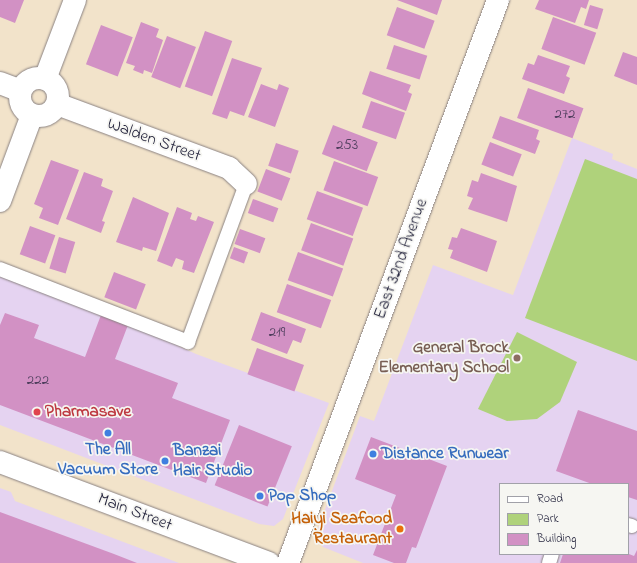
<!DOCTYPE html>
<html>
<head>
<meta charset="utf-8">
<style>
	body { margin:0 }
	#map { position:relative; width:637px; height:563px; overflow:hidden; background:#f2e3ca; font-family:"Indie Flower",sans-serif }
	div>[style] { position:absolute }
	.built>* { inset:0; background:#e5d3f1 }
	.green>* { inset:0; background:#afd27b }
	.building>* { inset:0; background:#d291c4; transform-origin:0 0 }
	.roads { filter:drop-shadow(0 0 1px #8a8282) drop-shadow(0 0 1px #8a8282) }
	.service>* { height:14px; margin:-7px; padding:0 7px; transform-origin:7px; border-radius:7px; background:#fff }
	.minor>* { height:22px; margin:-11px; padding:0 11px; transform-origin:11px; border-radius:11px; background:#fff }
	.minor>.ring { margin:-11px; padding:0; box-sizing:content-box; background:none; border:22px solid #fff; border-radius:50% }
	.secondary>* { height:22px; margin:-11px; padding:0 11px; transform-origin:11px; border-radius:11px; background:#fff }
	.dots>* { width:11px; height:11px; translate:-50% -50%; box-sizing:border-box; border:2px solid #f6f6f2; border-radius:50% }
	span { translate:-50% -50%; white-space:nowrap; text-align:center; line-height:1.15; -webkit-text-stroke:3.5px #f6f6f2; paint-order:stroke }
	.number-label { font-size:15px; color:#4e3e5d }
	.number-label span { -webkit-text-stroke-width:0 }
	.street-label { font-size:17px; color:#22223b }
	.education-label { font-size:17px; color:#785e54; font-weight:700 }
	.right { translate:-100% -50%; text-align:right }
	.health-label { font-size:17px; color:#be3a42; font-weight:700 }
	.left { translate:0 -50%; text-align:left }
	.shop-label { font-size:17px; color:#366cbe; font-weight:700 }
	.food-label { font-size:17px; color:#c56008; font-weight:700 }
	.legend { position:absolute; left:499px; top:483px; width:130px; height:72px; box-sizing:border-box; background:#f6f6f2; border:1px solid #a1a1a9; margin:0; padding:5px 7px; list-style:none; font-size:12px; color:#22223b }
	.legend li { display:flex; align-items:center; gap:8px; height:20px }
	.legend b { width:20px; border:1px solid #a1a1a9 }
</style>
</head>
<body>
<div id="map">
	<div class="built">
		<div style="clip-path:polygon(evenodd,572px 138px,613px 154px,612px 159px,637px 169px,637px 563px,363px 563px,323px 547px,317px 541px,317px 531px,360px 416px,374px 421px,433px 265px,513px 295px,572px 138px,500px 484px,628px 484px,628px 554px,500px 554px,500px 484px)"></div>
		<div style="clip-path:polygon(0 274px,135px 326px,196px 354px,329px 403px,283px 519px,274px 526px,259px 524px,0 425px)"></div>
		<div style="clip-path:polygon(0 488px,11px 492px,15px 501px,179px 563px,0 563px)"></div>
	</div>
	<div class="green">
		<div style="clip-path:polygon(585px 159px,637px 179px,637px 361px,525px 318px)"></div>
		<div style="clip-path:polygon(517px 332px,577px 362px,560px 402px,537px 419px,507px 421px,478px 409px)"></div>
	</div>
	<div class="building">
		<div style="clip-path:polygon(0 0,24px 0,15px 23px,0 17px)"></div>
		<div style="clip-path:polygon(397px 0,442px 0,437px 15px)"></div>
		<div style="clip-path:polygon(539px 0,589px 0,586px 9px,581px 7px,575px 23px,535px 9px)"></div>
		<div style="left:590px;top:5px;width:14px;height:21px;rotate:17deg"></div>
		<div style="left:397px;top:7px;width:40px;height:30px;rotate:20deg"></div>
		<div style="left:553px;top:17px;width:46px;height:34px;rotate:20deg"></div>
		<div style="clip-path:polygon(141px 22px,159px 29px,156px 37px,163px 40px,152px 73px,144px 70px,143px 74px,133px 70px,135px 66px,126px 63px)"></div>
		<div style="left:101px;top:25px;width:34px;height:42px;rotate:21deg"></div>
		<div style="left:205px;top:31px;width:29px;height:59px;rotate:20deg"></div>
		<div style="left:167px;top:36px;width:31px;height:44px;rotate:21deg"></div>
		<div style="left:394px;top:45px;width:35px;height:25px;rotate:18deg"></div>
		<div style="clip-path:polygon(623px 52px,637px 57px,637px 85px,614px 76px)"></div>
		<div style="clip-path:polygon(538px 55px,570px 66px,566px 76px,570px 78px,564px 94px,522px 79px,528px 63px,534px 65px)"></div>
		<div style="clip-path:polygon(232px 58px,262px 68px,244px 116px,230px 111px,227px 119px,212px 114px)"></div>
		<div style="clip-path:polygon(370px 71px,411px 85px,408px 92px,412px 94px,406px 111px,362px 94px)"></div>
		<div style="clip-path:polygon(261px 84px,277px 90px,279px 84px,289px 88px,275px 127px,248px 117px)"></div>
		<div style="left:528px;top:88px;width:59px;height:32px;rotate:20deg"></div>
		<div style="left:371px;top:101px;width:36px;height:28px;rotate:19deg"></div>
		<div style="clip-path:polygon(500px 116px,539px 130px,536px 139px,540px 141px,535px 154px,492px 138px)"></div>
		<div style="left:333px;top:125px;width:48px;height:31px;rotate:21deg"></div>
		<div style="left:490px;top:142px;width:34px;height:24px;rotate:21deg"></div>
		<div style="left:276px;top:143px;width:24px;height:24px;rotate:19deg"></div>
		<div style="clip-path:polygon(51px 160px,79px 170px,58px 225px,39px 218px,43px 208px,34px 204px)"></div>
		<div style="left:334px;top:161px;width:47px;height:31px;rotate:20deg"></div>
		<div style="left:266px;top:169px;width:26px;height:24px;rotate:21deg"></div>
		<div style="clip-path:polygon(84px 172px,103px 179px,101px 186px,113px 191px,102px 221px,105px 222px,101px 233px,66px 219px)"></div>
		<div style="clip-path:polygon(481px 173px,517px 186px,507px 222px,468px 209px,473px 198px,467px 196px,472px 180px,478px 182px)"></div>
		<div style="left:317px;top:191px;width:49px;height:30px;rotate:20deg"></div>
		<div style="clip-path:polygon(133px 197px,169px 213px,156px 251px,143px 247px,142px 251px,116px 242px)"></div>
		<div style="left:253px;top:199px;width:27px;height:15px;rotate:20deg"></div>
		<div style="clip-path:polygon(177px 207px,192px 213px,190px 219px,196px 221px,198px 216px,214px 222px,194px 273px,182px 269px,184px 261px,176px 258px,172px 267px,157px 261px)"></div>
		<div style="left:311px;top:223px;width:45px;height:29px;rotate:20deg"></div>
		<div style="left:30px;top:226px;width:27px;height:30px;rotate:20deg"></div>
		<div style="clip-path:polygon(461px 228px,497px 241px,487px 272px,450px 258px,453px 250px,448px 249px,452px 237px,457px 238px)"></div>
		<div style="left:240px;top:229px;width:27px;height:16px;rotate:20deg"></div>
		<div style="left:59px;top:237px;width:17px;height:33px;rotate:17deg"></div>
		<div style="left:234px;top:247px;width:15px;height:12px;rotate:20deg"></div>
		<div style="left:298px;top:252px;width:48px;height:30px;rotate:20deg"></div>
		<div style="left:114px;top:272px;width:34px;height:27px;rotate:21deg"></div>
		<div style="left:287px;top:284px;width:47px;height:30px;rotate:20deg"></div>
		<div style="clip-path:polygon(261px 312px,306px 329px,301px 343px,293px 340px,287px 354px,251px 340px)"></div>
		<div style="clip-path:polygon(5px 313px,39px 325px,34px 338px,85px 357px,101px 315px,128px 325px,115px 359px,178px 383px,172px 398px,230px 420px,206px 483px,0 405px,0 325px)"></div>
		<div style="left:257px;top:348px;width:50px;height:28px;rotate:20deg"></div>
		<div style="clip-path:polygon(578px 410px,637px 431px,637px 500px,628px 497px,628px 484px,592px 484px,556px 471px)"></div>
		<div style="left:239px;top:425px;width:57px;height:65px;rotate:22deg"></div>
		<div style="clip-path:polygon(371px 437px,447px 466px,416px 548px,412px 547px,406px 563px,394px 563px,373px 555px,396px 495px,355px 479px)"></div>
		<div style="clip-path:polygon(0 512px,114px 554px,137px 563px,0 563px)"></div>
		<div style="clip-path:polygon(637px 550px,637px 563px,560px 563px,563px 554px,629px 554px,634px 556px)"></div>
	</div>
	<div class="roads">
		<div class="service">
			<div style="left:0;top:269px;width:202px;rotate:21.2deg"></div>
			<div style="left:188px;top:342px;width:168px;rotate:-69.8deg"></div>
			<div style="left:628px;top:525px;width:4px;rotate:14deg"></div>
			<div style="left:549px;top:563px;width:9px;rotate:-72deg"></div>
		</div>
		<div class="minor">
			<div class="ring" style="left:20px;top:78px;width:16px;height:16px"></div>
			<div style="left:45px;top:79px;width:85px;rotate:-69.2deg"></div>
			<div style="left:0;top:83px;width:22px;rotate:21deg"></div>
			<div style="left:57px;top:104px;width:184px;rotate:20.4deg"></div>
			<div style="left:229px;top:168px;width:23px;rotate:43deg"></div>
			<div style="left:0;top:201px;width:92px;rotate:-69.6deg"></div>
			<div style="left:288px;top:563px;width:601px;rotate:-69.54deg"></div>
		</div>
		<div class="secondary">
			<div style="left:0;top:462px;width:287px;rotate:20.6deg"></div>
		</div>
	</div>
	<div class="dots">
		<div style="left:517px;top:358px;background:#8d6e63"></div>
		<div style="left:37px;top:412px;background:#e0444e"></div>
		<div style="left:108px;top:433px;background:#3f7fe0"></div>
		<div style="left:373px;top:454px;background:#3f7fe0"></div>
		<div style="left:165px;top:461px;background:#3f7fe0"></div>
		<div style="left:260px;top:496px;background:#3f7fe0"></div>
		<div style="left:400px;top:529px;background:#e8710a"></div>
	</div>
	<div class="number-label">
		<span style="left:565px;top:115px">272</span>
		<span style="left:347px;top:146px">253</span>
		<span style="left:277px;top:333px">219</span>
		<span style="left:38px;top:381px">222</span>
	</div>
	<div class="street-label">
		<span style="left:154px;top:140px;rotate:20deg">Walden Street</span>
		<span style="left:401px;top:259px;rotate:-70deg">East 32nd Avenue</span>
		<span style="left:135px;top:512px;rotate:21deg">Main Street</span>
	</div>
	<div class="education-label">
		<span class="right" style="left:509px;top:358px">General Brock<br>Elementary School</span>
	</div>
	<div class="health-label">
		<span class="left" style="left:45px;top:412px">Pharmasave</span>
	</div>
	<div class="shop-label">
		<span style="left:108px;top:460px">The All<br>Vacuum Store</span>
		<span class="left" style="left:173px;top:461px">Banzai<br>Hair Studio</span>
		<span class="left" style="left:381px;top:454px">Distance Runwear</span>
		<span class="left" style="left:268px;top:496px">Pop Shop</span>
	</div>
	<div class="food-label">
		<span class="right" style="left:392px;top:529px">Haiyi Seafood<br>Restaurant</span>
	</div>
	<ul class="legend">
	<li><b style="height:5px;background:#fff"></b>Road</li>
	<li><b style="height:11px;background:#afd27b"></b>Park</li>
	<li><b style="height:11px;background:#d291c4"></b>Building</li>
	</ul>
</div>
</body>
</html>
